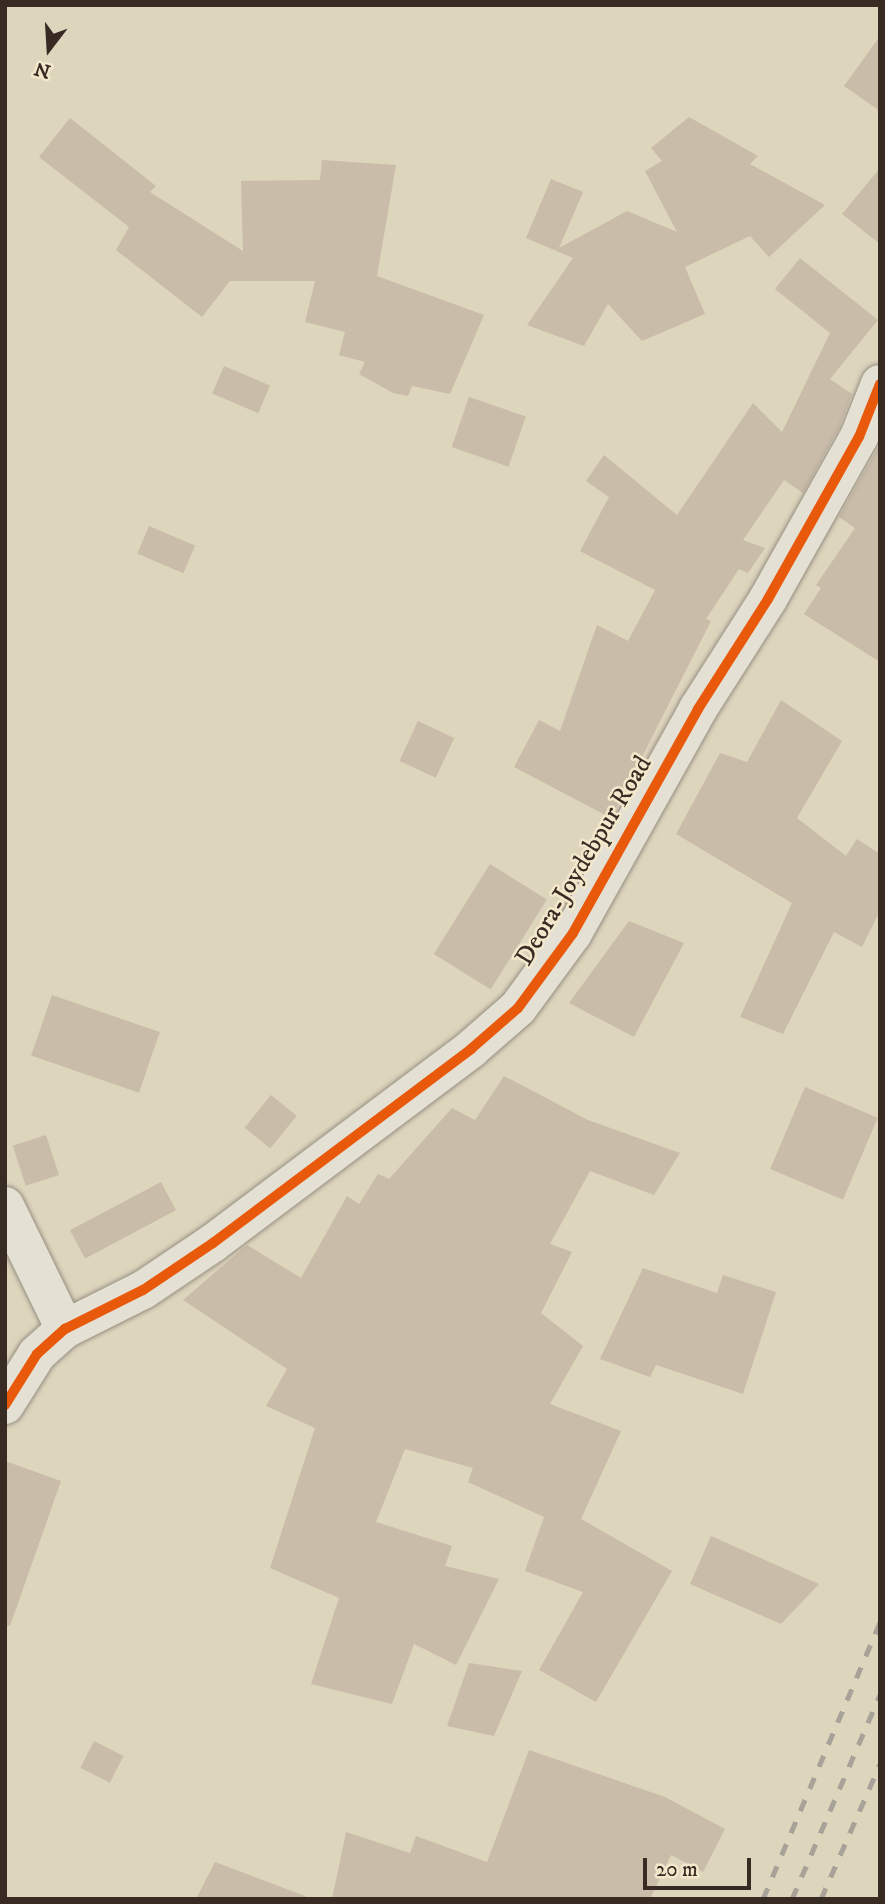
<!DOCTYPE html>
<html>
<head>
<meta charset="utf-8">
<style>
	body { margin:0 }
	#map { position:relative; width:885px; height:1904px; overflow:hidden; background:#ded5bd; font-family:"IM FELL DW Pica",serif }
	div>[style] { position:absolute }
	.building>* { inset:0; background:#c9bca9; transform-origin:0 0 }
	.roads { filter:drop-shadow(0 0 2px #968f81) drop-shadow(0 0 2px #968f81) }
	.minor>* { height:38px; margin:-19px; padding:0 19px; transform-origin:19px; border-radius:19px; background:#e5e0d4 }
	.tertiary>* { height:38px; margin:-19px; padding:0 19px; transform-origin:19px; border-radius:19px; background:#e5e0d4 }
	.rail>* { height:5px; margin-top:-2.5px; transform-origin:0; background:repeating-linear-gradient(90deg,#a8a298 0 12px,transparent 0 24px) }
	.cycleway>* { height:10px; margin:-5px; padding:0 5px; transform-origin:5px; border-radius:5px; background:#e8590c }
	span { translate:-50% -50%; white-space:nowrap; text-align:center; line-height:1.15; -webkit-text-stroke:5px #f3e8cb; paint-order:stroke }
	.street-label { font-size:26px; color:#382b23 }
	.frame { position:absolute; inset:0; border:7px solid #382b23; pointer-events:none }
	.north { position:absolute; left:14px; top:14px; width:70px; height:70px; -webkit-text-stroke:5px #f3e8cb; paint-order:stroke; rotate:197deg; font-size:19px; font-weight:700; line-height:28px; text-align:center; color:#382b23 }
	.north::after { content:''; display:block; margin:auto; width:24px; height:32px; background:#382b23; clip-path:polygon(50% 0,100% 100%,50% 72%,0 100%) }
	.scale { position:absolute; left:643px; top:1858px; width:108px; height:32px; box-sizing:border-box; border:4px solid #382b23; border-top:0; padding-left:9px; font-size:21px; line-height:24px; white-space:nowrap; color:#382b23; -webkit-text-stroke:5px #f3e8cb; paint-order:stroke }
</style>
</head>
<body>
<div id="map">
	<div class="building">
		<div style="clip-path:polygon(880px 36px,880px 111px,844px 86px)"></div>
		<div style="clip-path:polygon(689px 117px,758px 156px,750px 164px,825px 205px,769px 257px,750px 236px,685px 267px,705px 314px,642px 341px,608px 304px,584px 346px,527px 325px,573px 258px,526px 238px,551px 179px,583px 192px,559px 248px,627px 211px,677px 232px,645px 171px,662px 161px,651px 148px)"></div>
		<div style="clip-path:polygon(70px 118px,156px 186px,150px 192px,243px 251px,241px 181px,320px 180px,322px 160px,396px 165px,377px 276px,484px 315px,450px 394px,412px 386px,408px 396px,393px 393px,359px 374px,365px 362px,339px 355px,345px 332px,305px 322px,315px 281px,230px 281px,202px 317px,116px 250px,129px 227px,39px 157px)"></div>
		<div style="clip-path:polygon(880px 168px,880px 244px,842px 214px)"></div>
		<div style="clip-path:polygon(800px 258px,878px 320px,830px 379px,852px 394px,839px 428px,803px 493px,784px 480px,743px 540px,765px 548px,748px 573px,739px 569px,706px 619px,711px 621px,611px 818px,514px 767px,539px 720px,560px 731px,597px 625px,628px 641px,655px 590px,580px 551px,609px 497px,586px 481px,604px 455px,677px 515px,753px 403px,782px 432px,830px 333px,775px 289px)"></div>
		<div style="left:224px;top:366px;width:50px;height:30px;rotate:23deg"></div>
		<div style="left:469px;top:397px;width:60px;height:53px;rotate:19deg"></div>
		<div style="clip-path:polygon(880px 444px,880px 662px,804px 614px,821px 588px,816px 585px,855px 528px,839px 517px)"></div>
		<div style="left:149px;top:526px;width:50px;height:30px;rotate:23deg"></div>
		<div style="clip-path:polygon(781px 700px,842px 741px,797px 818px,846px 856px,857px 839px,880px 854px,880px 911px,862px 947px,834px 932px,783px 1034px,740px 1017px,792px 903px,676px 834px,720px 753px,747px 762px)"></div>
		<div style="left:418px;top:721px;width:40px;height:44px;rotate:25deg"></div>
		<div style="left:490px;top:864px;width:67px;height:106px;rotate:32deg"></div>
		<div style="clip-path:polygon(629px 921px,684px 943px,634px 1037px,569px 1003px)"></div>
		<div style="left:52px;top:995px;width:114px;height:64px;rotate:19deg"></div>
		<div style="clip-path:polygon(504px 1076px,588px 1120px,680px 1153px,654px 1195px,590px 1171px,550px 1244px,572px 1252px,541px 1313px,583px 1346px,550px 1404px,621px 1431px,581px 1519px,672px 1571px,596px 1702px,539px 1670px,583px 1592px,525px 1571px,544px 1517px,468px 1482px,473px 1468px,405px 1449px,376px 1522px,452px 1546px,445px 1566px,499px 1579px,456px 1665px,414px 1644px,392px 1704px,311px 1684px,339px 1598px,270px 1568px,315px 1428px,266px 1406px,287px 1369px,183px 1300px,247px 1245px,301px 1278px,347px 1196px,359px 1204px,378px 1174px,389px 1179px,452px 1108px,475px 1120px)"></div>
		<div style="left:805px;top:1087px;width:79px;height:89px;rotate:23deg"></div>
		<div style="left:271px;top:1095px;width:33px;height:42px;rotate:39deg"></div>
		<div style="left:46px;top:1135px;width:42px;height:35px;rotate:72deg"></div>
		<div style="left:161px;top:1182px;width:32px;height:103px;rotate:62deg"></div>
		<div style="clip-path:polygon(643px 1268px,717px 1293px,723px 1275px,776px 1292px,743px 1394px,656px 1365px,650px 1377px,600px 1359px)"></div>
		<div style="clip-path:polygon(5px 1461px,61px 1481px,10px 1626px,5px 1625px)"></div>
		<div style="clip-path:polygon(711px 1536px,819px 1584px,781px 1624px,690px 1584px)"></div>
		<div style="clip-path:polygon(469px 1663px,522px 1671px,494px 1736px,447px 1726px)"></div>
		<div style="left:94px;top:1741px;width:33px;height:30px;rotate:27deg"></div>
		<div style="clip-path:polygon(529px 1750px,665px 1797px,725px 1829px,703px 1872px,671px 1855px,650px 1899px,332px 1899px,346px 1832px,410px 1853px,416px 1836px,487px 1862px)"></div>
		<div style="clip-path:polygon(215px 1862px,305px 1896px,305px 1899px,196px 1899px)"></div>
	</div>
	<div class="roads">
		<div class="minor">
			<div style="left:5px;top:1206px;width:137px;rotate:64deg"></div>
		</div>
		<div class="tertiary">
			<div style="left:5px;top:1405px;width:60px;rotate:-57.9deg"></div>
			<div style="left:37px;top:1354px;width:38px;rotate:-42deg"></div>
			<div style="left:65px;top:1329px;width:87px;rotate:-26.6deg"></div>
			<div style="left:143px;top:1290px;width:84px;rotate:-33.9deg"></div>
			<div style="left:213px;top:1243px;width:323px;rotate:-36.9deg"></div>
			<div style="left:471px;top:1049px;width:62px;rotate:-41.1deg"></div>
			<div style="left:518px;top:1008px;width:93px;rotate:-53.7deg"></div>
			<div style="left:573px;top:933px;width:257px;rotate:-60.8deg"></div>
			<div style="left:698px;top:709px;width:130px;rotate:-57.5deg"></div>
			<div style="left:768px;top:599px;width:186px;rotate:-60.7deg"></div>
			<div style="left:859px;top:437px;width:57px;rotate:-68.4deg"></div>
		</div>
	</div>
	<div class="rail">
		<div style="left:763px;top:1899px;width:301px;rotate:-67.1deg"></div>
		<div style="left:792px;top:1899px;width:222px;rotate:-66.7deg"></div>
		<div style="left:821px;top:1899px;width:147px;rotate:-66.4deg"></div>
	</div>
	<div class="cycleway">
		<div style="left:5px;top:1405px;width:60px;rotate:-57.9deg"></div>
		<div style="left:37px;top:1354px;width:38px;rotate:-42deg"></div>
		<div style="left:65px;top:1329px;width:87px;rotate:-26.6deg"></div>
		<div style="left:143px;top:1290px;width:84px;rotate:-33.9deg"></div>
		<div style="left:213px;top:1243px;width:323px;rotate:-36.9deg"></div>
		<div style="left:471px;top:1049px;width:62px;rotate:-41.1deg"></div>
		<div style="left:518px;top:1008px;width:93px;rotate:-53.7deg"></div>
		<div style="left:573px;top:933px;width:257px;rotate:-60.8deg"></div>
		<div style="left:698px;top:709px;width:130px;rotate:-57.5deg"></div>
		<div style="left:768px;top:599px;width:186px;rotate:-60.7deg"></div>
		<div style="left:859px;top:437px;width:57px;rotate:-68.4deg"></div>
	</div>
	<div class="street-label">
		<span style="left:584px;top:861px;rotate:-59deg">Deora-Joydebpur Road</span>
	</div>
	<div class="frame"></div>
	<div class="north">N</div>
	<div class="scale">20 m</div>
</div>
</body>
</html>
